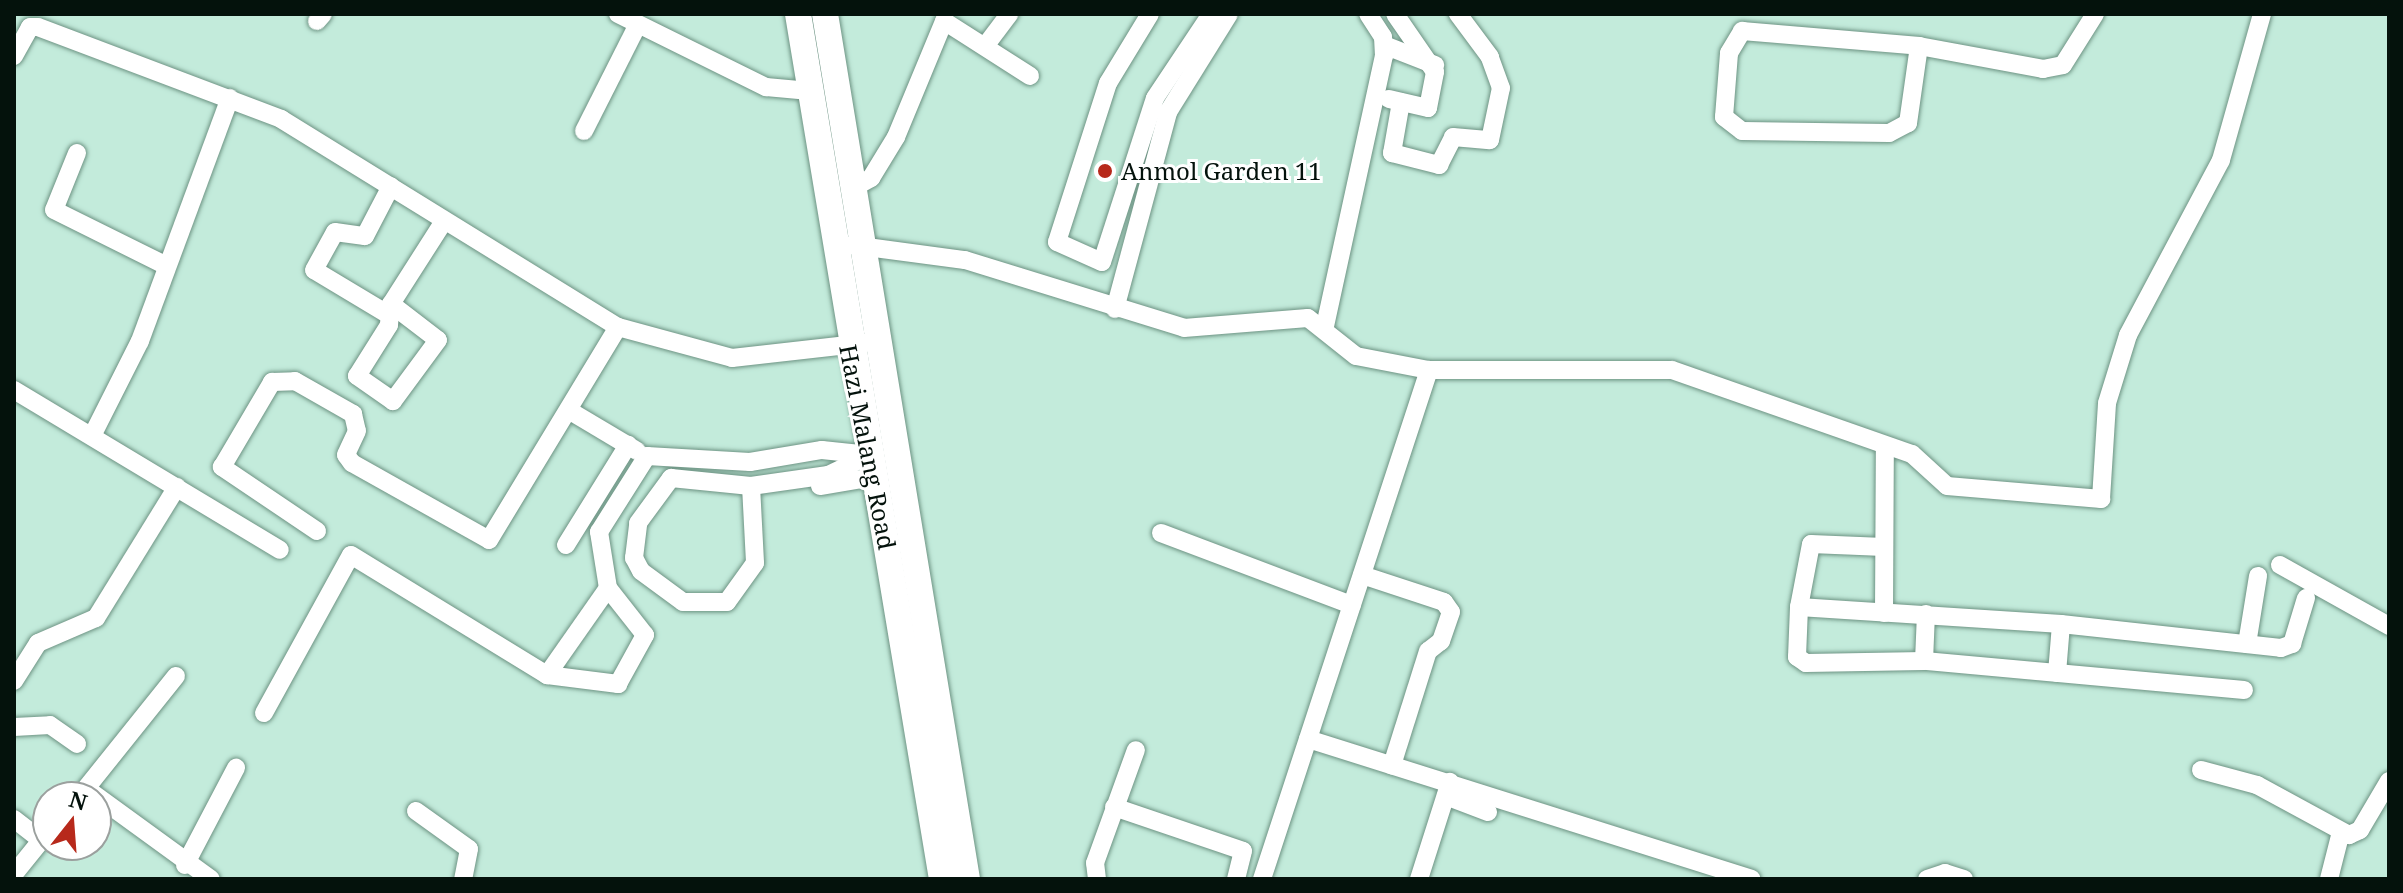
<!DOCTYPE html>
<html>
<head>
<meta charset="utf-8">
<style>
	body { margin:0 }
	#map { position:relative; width:2403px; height:893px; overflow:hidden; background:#c3ebdb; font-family:"Noto Serif",serif }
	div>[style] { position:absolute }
	.roads { filter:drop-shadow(0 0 2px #6d9383) drop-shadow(0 0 2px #6d9383) }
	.minor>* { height:18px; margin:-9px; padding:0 9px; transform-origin:9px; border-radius:9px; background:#fff }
	.secondary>* { height:26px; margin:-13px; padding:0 13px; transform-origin:13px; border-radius:13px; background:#fff }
	.dots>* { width:22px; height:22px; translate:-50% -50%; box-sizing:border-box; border:4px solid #fff; border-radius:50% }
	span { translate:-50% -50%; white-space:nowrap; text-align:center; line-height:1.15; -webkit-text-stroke:6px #fff; paint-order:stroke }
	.poi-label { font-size:24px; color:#04120c }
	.left { translate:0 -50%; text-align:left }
	.street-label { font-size:24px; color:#04120c }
	.frame { position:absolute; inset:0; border:16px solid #04120c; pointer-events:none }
	.north { position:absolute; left:32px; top:781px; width:80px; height:80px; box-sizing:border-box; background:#fff; border:2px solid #9ba09e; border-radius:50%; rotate:17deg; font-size:22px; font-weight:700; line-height:32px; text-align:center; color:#04120c }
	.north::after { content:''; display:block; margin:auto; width:28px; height:36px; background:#b7291b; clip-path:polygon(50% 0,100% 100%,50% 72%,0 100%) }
</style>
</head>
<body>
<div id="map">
	<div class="roads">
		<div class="minor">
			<div style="left:618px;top:14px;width:165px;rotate:26.3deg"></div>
			<div style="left:766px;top:87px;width:44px;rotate:5.2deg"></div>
			<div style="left:1150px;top:14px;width:81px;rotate:121.3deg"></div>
			<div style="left:1108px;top:83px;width:167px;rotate:107.8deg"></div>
			<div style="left:1057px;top:242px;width:49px;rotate:24deg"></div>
			<div style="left:1102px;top:262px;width:172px;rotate:-72.1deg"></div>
			<div style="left:1155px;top:98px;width:101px;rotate:-56.3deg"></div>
			<div style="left:317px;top:21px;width:9px;rotate:-49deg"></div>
			<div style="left:1742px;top:31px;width:178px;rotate:4.8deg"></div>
			<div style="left:1919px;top:46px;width:78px;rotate:98.1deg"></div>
			<div style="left:1908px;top:123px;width:21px;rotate:152deg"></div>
			<div style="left:1889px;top:133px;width:147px;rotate:-179.2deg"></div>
			<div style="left:1742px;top:131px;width:23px;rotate:-142deg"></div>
			<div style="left:1724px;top:117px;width:64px;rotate:-85.5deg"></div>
			<div style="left:1729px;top:53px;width:26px;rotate:-59deg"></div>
			<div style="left:986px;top:45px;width:39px;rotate:-53deg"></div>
			<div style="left:1384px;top:45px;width:55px;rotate:21.4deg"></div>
			<div style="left:1919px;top:46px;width:126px;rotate:10.5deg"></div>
			<div style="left:2043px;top:69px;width:20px;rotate:-11deg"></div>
			<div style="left:2063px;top:65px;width:60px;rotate:-57.9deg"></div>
			<div style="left:14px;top:56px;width:33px;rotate:-61deg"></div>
			<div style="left:30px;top:27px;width:8px"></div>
			<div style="left:38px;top:27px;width:260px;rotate:20.7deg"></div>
			<div style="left:281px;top:119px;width:396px;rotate:31.7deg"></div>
			<div style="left:618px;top:327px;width:118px;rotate:15.2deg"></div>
			<div style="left:732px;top:358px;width:134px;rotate:-6.4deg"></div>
			<div style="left:1389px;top:99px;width:40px;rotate:13deg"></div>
			<div style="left:1428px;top:108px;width:37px;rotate:-79deg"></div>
			<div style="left:1435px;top:72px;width:70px;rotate:-124.6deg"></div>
			<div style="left:1401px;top:102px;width:52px;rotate:100deg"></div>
			<div style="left:1392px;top:153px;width:49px;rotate:14.3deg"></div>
			<div style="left:1439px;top:165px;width:31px;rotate:-63deg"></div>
			<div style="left:1453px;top:137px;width:37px;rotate:5deg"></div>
			<div style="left:1490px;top:140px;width:53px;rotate:-78.1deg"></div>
			<div style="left:1501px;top:88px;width:33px;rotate:-110deg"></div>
			<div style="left:1490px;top:57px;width:54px;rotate:-126.7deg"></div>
			<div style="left:584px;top:131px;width:115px;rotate:-63.2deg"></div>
			<div style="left:77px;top:153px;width:61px;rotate:112deg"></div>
			<div style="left:54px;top:210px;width:124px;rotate:26.4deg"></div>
			<div style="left:853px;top:188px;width:21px;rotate:-29deg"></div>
			<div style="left:871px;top:178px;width:48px;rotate:-58.6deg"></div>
			<div style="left:896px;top:137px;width:126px;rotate:-67.5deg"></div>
			<div style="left:944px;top:21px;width:102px;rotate:32.6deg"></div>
			<div style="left:852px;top:245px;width:114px;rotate:7.6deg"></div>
			<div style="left:965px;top:260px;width:229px;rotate:17.2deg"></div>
			<div style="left:1184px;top:328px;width:124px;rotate:-4.6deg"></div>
			<div style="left:1308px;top:318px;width:61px;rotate:38.4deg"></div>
			<div style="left:1356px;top:356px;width:74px;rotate:10.9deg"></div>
			<div style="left:1429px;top:370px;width:243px"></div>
			<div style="left:1672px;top:370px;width:254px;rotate:19.3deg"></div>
			<div style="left:1912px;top:454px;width:47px;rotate:42.4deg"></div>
			<div style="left:1947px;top:486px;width:155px;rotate:4.8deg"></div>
			<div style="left:2101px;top:499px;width:96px;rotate:-86.4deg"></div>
			<div style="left:2107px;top:403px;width:71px;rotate:-72.8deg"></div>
			<div style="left:2128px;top:335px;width:198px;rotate:-62deg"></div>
			<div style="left:2221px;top:160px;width:152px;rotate:-74.3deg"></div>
			<div style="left:391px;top:304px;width:59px;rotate:37.5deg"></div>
			<div style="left:438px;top:340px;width:76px;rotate:126.4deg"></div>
			<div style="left:393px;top:401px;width:44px;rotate:-145.2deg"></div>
			<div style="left:357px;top:376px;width:60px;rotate:-57.9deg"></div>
			<div style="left:389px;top:325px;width:21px;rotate:-85deg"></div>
			<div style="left:391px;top:304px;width:98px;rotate:-57.4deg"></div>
			<div style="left:1115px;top:309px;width:204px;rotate:-74.9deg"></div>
			<div style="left:1168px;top:112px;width:115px;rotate:-58.1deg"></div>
			<div style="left:389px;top:315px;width:87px;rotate:-149deg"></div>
			<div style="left:314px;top:270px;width:43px;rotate:-61.1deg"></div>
			<div style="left:335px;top:232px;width:30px;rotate:8deg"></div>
			<div style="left:365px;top:236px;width:56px;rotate:-62.5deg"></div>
			<div style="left:1325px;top:326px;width:276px;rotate:-77.7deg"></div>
			<div style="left:1384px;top:56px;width:19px;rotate:-93deg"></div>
			<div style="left:1383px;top:37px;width:27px;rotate:-123deg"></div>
			<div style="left:14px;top:390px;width:310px;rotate:31deg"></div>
			<div style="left:570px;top:411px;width:78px;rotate:30.8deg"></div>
			<div style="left:93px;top:434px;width:104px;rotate:-63.2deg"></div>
			<div style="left:140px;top:341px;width:259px;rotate:-69.7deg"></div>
			<div style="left:751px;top:486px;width:77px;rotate:87deg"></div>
			<div style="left:755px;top:563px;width:48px;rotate:125.7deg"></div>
			<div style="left:727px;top:602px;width:44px;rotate:180deg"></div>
			<div style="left:683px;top:602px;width:52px;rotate:-143.6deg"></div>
			<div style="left:641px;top:571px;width:15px;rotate:-118deg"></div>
			<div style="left:634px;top:558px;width:35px;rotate:-83deg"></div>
			<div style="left:638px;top:523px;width:56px;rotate:-53.7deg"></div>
			<div style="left:671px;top:478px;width:80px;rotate:5.7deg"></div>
			<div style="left:751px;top:486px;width:78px;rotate:-8.1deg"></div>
			<div style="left:828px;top:475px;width:47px;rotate:-25.5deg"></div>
			<div style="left:820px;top:486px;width:55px;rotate:-9.5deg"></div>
			<div style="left:317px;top:531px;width:115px;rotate:-146deg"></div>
			<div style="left:222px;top:467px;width:99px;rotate:-59.5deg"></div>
			<div style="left:272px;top:382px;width:23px;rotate:-2deg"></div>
			<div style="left:295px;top:381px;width:67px;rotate:29.6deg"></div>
			<div style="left:353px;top:414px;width:17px;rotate:77deg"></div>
			<div style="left:357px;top:431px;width:26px;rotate:115deg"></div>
			<div style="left:346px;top:455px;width:10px;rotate:53deg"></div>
			<div style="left:352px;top:463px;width:157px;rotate:29.3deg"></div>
			<div style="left:489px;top:540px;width:249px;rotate:-58.8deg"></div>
			<div style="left:1161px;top:533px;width:204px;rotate:20.7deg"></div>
			<div style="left:566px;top:545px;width:118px;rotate:-58.2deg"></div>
			<div style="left:2280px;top:565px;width:125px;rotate:29.2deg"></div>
			<div style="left:1362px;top:575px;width:86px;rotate:18.2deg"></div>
			<div style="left:1444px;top:602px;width:12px;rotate:55deg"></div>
			<div style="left:1451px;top:612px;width:31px;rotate:109deg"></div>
			<div style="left:1441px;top:641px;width:16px;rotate:142deg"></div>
			<div style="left:1428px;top:651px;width:120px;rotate:107.5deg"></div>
			<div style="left:1799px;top:607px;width:64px;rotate:-79.2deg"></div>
			<div style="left:1811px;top:544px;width:73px;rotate:2.4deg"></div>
			<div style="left:1884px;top:613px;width:166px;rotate:-89.7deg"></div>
			<div style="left:2247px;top:644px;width:69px;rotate:-80.8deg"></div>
			<div style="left:1924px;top:661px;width:47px;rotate:-87.6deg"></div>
			<div style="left:2057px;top:673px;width:49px;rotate:-85.3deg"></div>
			<div style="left:547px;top:675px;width:106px;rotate:-55deg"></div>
			<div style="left:14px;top:681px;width:45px;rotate:-57.7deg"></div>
			<div style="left:38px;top:643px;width:63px;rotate:-23.3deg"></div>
			<div style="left:96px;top:618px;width:154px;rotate:-58.3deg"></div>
			<div style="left:2244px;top:690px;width:321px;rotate:-174.8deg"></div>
			<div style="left:1924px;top:661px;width:118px;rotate:179deg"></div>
			<div style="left:1806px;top:663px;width:11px;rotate:-146deg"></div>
			<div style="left:1797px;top:657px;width:50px;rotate:-87.7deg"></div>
			<div style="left:1799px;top:607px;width:263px;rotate:3.7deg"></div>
			<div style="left:2061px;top:624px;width:221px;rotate:6.2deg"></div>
			<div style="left:2281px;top:648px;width:12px;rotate:-20deg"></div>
			<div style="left:2292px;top:644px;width:48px;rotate:-73.1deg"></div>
			<div style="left:264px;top:713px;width:180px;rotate:-61.2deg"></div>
			<div style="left:351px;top:555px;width:230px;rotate:31.5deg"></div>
			<div style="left:547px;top:675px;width:72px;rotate:7.2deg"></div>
			<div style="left:618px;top:684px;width:56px;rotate:-61.1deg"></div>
			<div style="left:645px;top:635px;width:60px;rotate:-128.2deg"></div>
			<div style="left:608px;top:588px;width:57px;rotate:-99.1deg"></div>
			<div style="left:599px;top:532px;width:90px;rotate:-57.7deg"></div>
			<div style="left:647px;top:456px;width:103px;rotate:3.3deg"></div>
			<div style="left:750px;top:462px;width:73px;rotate:-9.5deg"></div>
			<div style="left:822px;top:450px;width:48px;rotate:5.9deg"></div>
			<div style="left:14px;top:727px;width:36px;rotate:-3deg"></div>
			<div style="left:50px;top:725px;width:33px;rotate:35deg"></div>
			<div style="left:1308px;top:739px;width:465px;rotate:17.5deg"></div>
			<div style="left:2201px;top:770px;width:58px;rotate:15deg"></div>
			<div style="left:2257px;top:785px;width:105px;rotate:28.5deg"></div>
			<div style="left:2349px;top:835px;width:12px;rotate:-24deg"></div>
			<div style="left:2360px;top:830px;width:57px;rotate:-59.4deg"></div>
			<div style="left:87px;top:789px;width:153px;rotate:36deg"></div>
			<div style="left:1446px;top:796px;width:45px;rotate:20.9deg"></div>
			<div style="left:79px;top:797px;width:155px;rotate:-51.3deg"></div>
			<div style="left:1114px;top:807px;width:136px;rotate:18.8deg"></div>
			<div style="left:1243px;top:851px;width:29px;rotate:104deg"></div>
			<div style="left:416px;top:811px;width:65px;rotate:35.6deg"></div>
			<div style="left:469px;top:849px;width:31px;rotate:101deg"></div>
			<div style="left:14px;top:819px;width:34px;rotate:38deg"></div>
			<div style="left:185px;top:865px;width:110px;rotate:-62.3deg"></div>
			<div style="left:14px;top:874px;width:54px;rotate:-51deg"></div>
			<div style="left:1097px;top:879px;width:16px;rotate:-97deg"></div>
			<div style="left:1095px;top:863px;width:120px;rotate:-70.1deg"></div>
			<div style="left:1262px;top:879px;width:536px;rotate:-71.84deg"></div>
			<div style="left:1419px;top:879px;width:102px;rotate:-72.3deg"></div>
			<div style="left:1927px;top:879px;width:19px;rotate:-18deg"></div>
			<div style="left:1945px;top:873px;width:20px;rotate:18deg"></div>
			<div style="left:2329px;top:879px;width:49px;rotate:-75.7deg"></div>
		</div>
		<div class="secondary">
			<div style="left:798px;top:14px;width:877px;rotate:80.55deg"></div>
			<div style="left:825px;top:14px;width:877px;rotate:80.68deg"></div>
		</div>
	</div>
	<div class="dots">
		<div style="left:1105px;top:171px;background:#b7291b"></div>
	</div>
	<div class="poi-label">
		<span class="left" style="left:1121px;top:171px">Anmol Garden 11</span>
	</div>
	<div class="street-label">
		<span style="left:868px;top:447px;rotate:79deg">Hazi Malang Road</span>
	</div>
	<div class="frame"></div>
	<div class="north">N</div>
</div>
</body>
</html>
